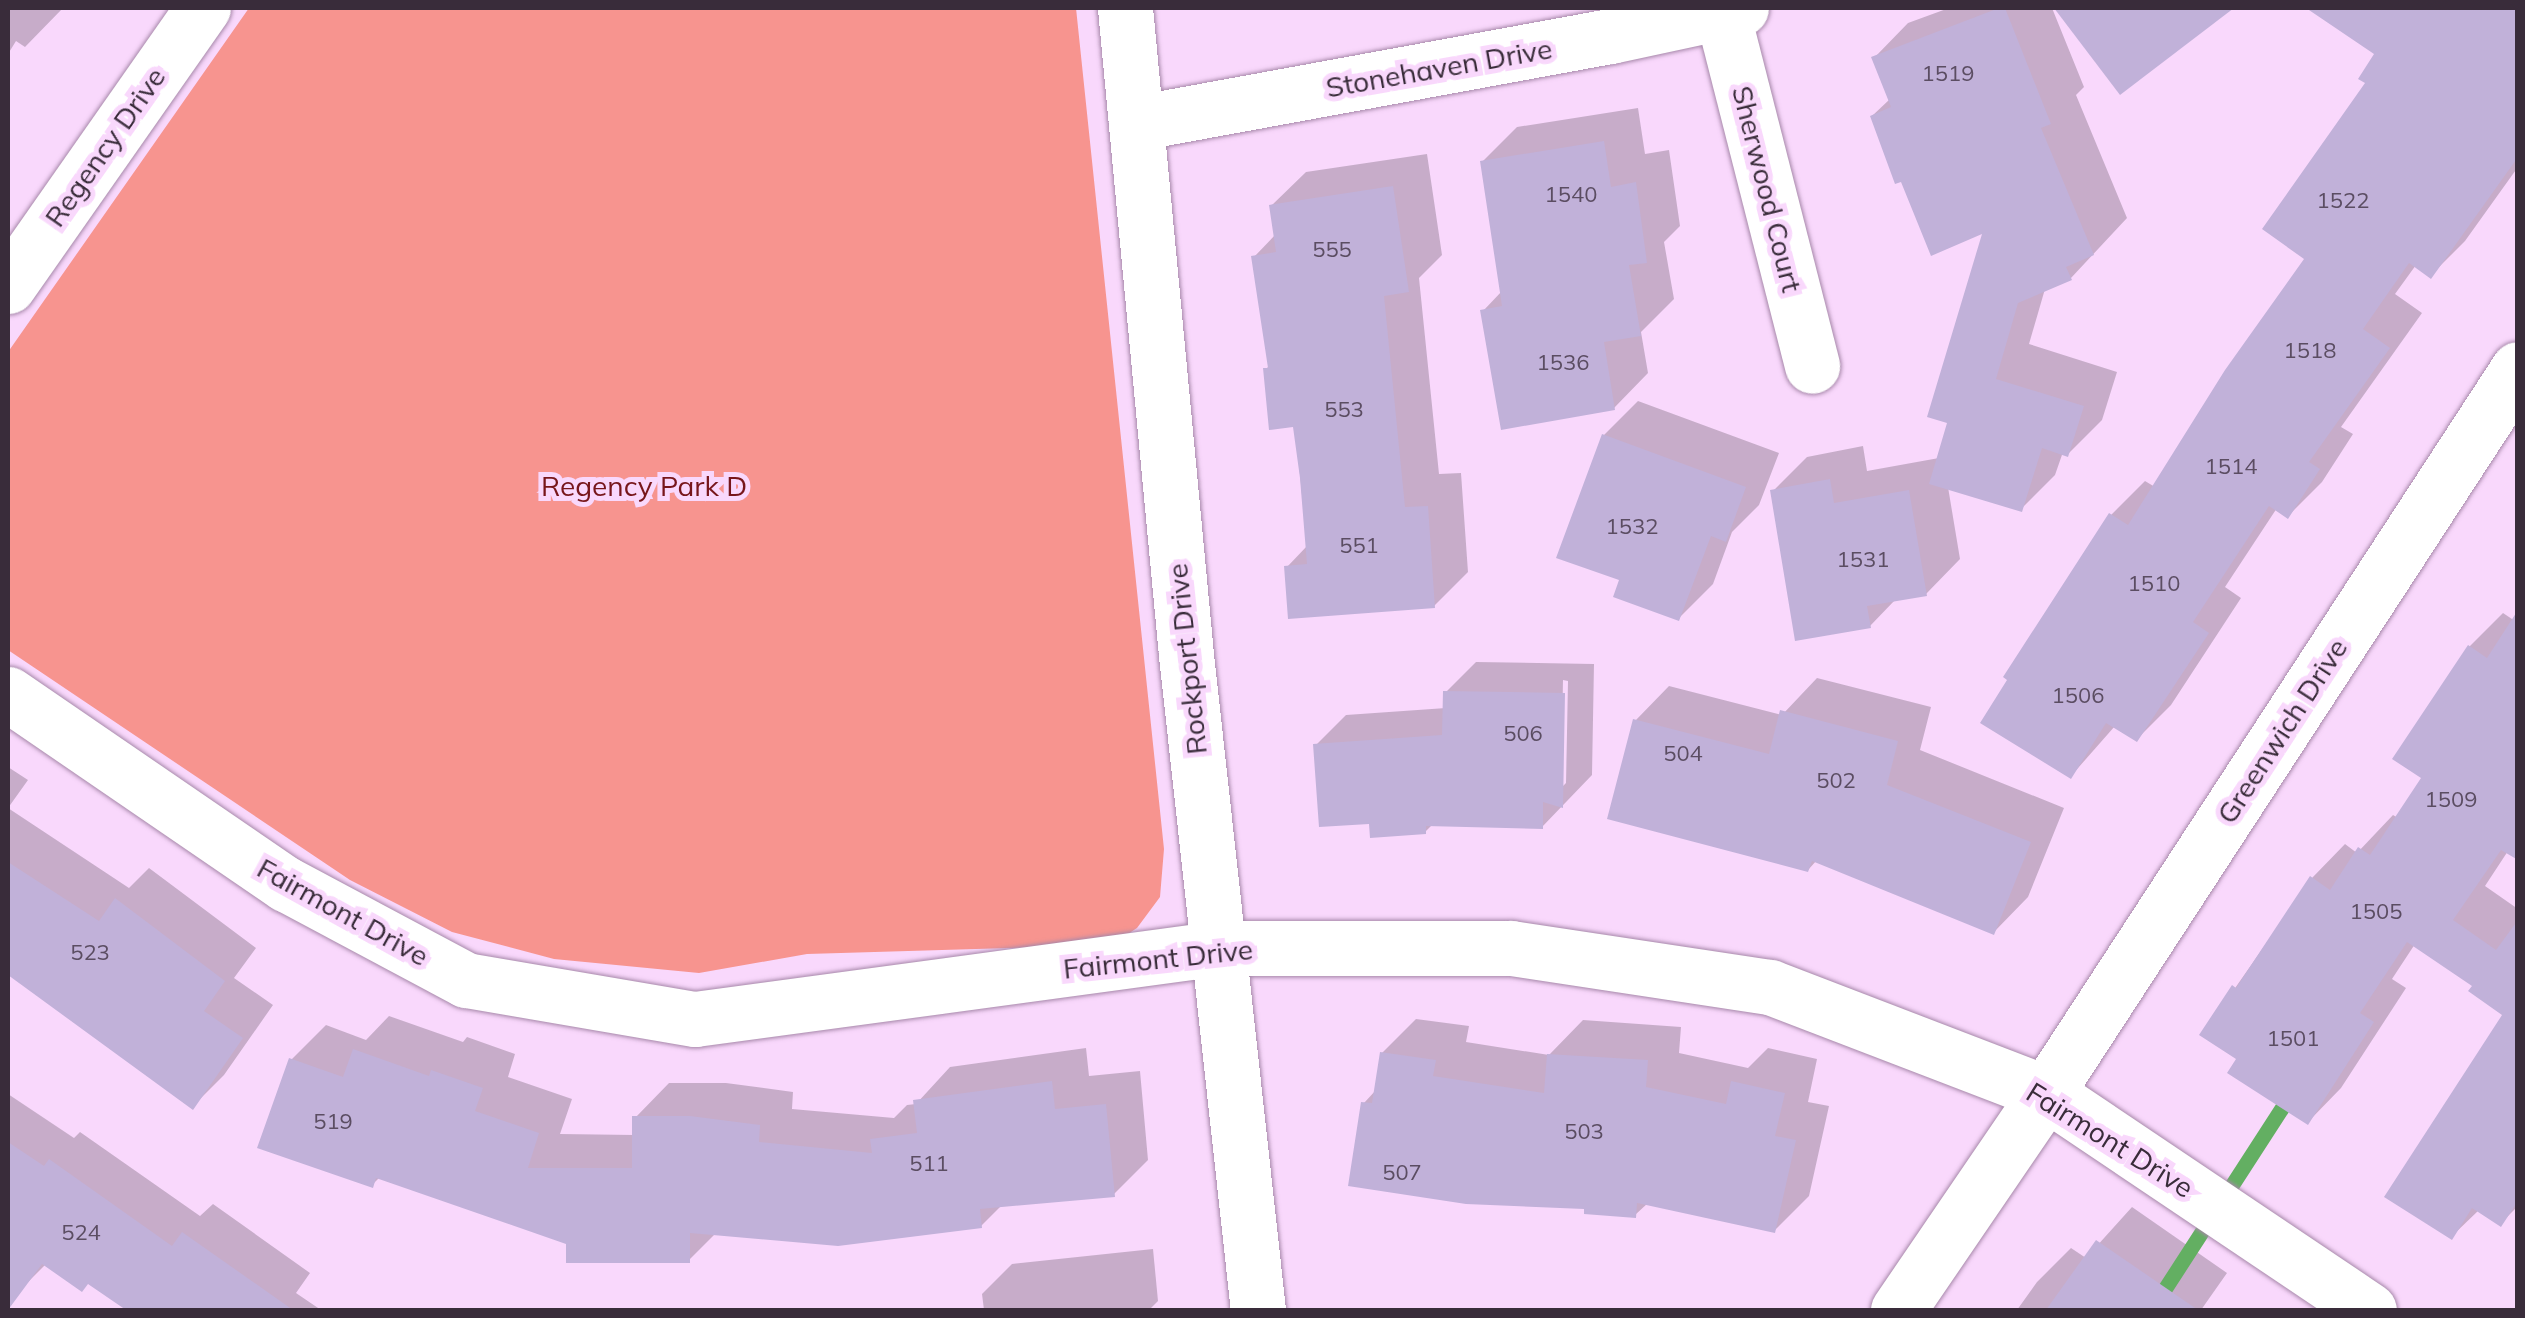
<!DOCTYPE html>
<html>
<head>
<meta charset="utf-8">
<style>
	body { margin:0 }
	#map { position:relative; width:2525px; height:1318px; overflow:hidden; background:#f9d8fc; font-family:Mulish,sans-serif }
	div>[style] { position:absolute }
	.green>* { inset:0; background:#f7948f }
	.shadow>* { inset:0; background:#0003 }
	.stream>* { height:15px; margin:-7.5px; padding:0 7.5px; transform-origin:7.5px; border-radius:7.5px; background:#63af62 }
	.building>* { inset:0; background:#c1b1d9 }
	.roads { filter:drop-shadow(0 0 2px #a788aa) drop-shadow(0 0 2px #a788aa) }
	.minor>* { height:55px; margin:-27.5px; padding:0 27.5px; transform-origin:27.5px; border-radius:27.5px; background:#fff }
	span { translate:-50% -50%; white-space:nowrap; text-align:center; line-height:1.15; -webkit-text-stroke:10px #f9d8fc; paint-order:stroke }
	.number-label { font-size:22px; color:#5b4d62 }
	.number-label span { -webkit-text-stroke-width:0 }
	.street-label { font-size:28px; color:#392c3a }
	.park-label { font-size:28px; color:#77161b }
	.frame { position:absolute; inset:0; border:10px solid #392c3a; pointer-events:none }
</style>
</head>
<body>
<div id="map">
	<div class="green">
		<div style="clip-path:polygon(249px 8px,1076px 8px,1164px 849px,1160px 897px,1137px 928px,1111px 945px,807px 954px,699px 973px,554px 959px,452px 932px,350px 880px,8px 650px,8px 352px)"></div>
	</div>
	<div class="shadow">
		<div style="clip-path:polygon(8px 8px,63px 8px,25px 47px,16px 41px,8px 54px)"></div>
		<div style="clip-path:polygon(1949px 8px,2052px 8px,2084px 87px,2076px 95px,2127px 218px,2071px 278px,2045px 289px,2029px 344px,2117px 372px,2102px 420px,2068px 454px,2063px 452px,2055px 475px,2021px 509px,1948px 487px,1960px 559px,1926px 594px,1896px 599px,1870px 626px,1773px 491px,1807px 457px,1863px 446px,1867px 471px,1939px 458px,1951px 421px,1986px 230px,1872px 116px,1890px 99px,1874px 58px,1908px 23px)"></div>
		<div style="clip-path:polygon(2064px 8px,2230px 8px,2121px 92px,2060px 12px)"></div>
		<div style="clip-path:polygon(2311px 8px,2518px 8px,2518px 167px,2465px 241px,2431px 275px,2416px 265px,2395px 294px,2422px 313px,2341px 427px,2353px 434px,2322px 482px,2288px 516px,2277px 508px,2225px 587px,2241px 598px,2171px 705px,2137px 739px,2115px 726px,2071px 776px,2111px 515px,2145px 481px,2155px 487px,2307px 258px,2378px 54px)"></div>
		<div style="clip-path:polygon(1638px 108px,1645px 154px,1669px 150px,1680px 226px,1664px 242px,1674px 299px,1641px 332px,1648px 373px,1614px 408px,1483px 311px,1502px 291px,1483px 161px,1517px 127px)"></div>
		<div style="clip-path:polygon(1427px 154px,1442px 255px,1419px 278px,1439px 474px,1461px 473px,1468px 572px,1434px 606px,1287px 567px,1307px 546px,1295px 424px,1266px 369px,1270px 365px,1254px 257px,1276px 234px,1271px 206px,1306px 172px)"></div>
		<div style="clip-path:polygon(1638px 401px,1779px 453px,1759px 505px,1732px 532px,1713px 584px,1679px 618px,1622px 579px,1604px 435px)"></div>
		<div style="clip-path:polygon(2503px 613px,2515px 621px,2508px 851px,2485px 886px,2518px 909px,2518px 1206px,2500px 1224px,2479px 1210px,2451px 1237px,2505px 1014px,2475px 985px,2415px 944px,2392px 979px,2406px 988px,2341px 1088px,2308px 1122px,2240px 1059px,2203px 1034px,2312px 878px,2345px 844px,2357px 853px,2393px 815px,2398px 818px,2424px 777px,2470px 646px)"></div>
		<div style="clip-path:polygon(evenodd,1476px 662px,1594px 664px,1592px 775px,1542px 827px,1433px 824px,1425px 832px,1372px 821px,1316px 745px,1346px 715px,1446px 708px,1446px 692px,1476px 662px,1563px 680px,1568px 681px,1566px 783px,1561px 788px,1563px 680px)"></div>
		<div style="clip-path:polygon(1817px 678px,1931px 707px,1920px 750px,2064px 808px,2028px 897px,1994px 932px,1817px 860px,1808px 870px,1635px 721px,1669px 686px,1782px 715px)"></div>
		<div style="clip-path:polygon(8px 767px,28px 780px,8px 808px,129px 888px,149px 868px,256px 948px,234px 978px,273px 1005px,224px 1075px,192px 1107px,8px 972px)"></div>
		<div style="clip-path:polygon(389px 1016px,463px 1042px,467px 1037px,515px 1054px,508px 1077px,572px 1099px,560px 1134px,635px 1135px,635px 1118px,669px 1083px,726px 1083px,793px 1092px,792px 1109px,894px 1118px,907px 1105px,916px 1104px,950px 1067px,1086px 1048px,1089px 1076px,1140px 1071px,1148px 1160px,1114px 1194px,1002px 1205px,981px 1226px,716px 1233px,689px 1260px,569px 1242px,380px 1177px,372px 1185px,291px 1060px,326px 1025px,366px 1040px)"></div>
		<div style="clip-path:polygon(1416px 1019px,1469px 1026px,1466px 1042px,1549px 1055px,1583px 1020px,1681px 1027px,1679px 1053px,1748px 1068px,1768px 1048px,1817px 1059px,1808px 1102px,1829px 1106px,1809px 1196px,1775px 1230px,1648px 1203px,1635px 1215px,1364px 1103px,1376px 1090px,1382px 1053px)"></div>
		<div style="clip-path:polygon(8px 1094px,74px 1138px,80px 1132px,200px 1216px,213px 1204px,310px 1273px,296px 1293px,321px 1310px,130px 1310px,89px 1282px,46px 1264px,21px 1289px,8px 1279px)"></div>
		<div style="clip-path:polygon(2132px 1207px,2227px 1273px,2201px 1310px,2017px 1310px,2037px 1282px,2071px 1248px,2086px 1258px)"></div>
		<div style="clip-path:polygon(1153px 1249px,1158px 1301px,1149px 1310px,984px 1310px,982px 1294px,1012px 1264px)"></div>
	</div>
	<div class="stream">
		<div style="left:2151px;top:1310px;width:256px;rotate:-57.1deg"></div>
	</div>
	<div class="building">
		<div style="clip-path:polygon(1999px 8px,2005px 8px,2051px 124px,2041px 128px,2094px 255px,2066px 267px,2072px 280px,2018px 303px,1996px 379px,2084px 406px,2068px 457px,2042px 448px,2022px 512px,1929px 484px,1947px 423px,1927px 417px,1982px 234px,1931px 256px,1901px 182px,1895px 184px,1870px 116px,1891px 107px,1871px 57px)"></div>
		<div style="clip-path:polygon(2054px 8px,2234px 8px,2120px 95px)"></div>
		<div style="clip-path:polygon(2306px 8px,2518px 8px,2518px 157px,2431px 279px,2409px 263px,2363px 329px,2390px 348px,2309px 462px,2320px 469px,2288px 519px,2269px 506px,2193px 622px,2209px 633px,2137px 742px,2106px 723px,2071px 779px,1980px 723px,2007px 680px,2003px 677px,2109px 513px,2128px 525px,2225px 370px,2304px 259px,2262px 229px,2365px 83px,2358px 79px,2374px 54px)"></div>
		<div style="clip-path:polygon(1604px 141px,1611px 187px,1636px 182px,1647px 263px,1629px 265px,1641px 336px,1604px 342px,1615px 410px,1501px 430px,1480px 310px,1502px 306px,1480px 161px)"></div>
		<div style="clip-path:polygon(1393px 186px,1409px 292px,1384px 296px,1405px 507px,1428px 506px,1435px 608px,1288px 619px,1284px 566px,1307px 564px,1300px 478px,1293px 427px,1269px 430px,1263px 368px,1268px 368px,1251px 256px,1276px 252px,1269px 205px)"></div>
		<div style="clip-path:polygon(1602px 434px,1746px 487px,1726px 542px,1711px 536px,1679px 621px,1613px 597px,1619px 580px,1556px 558px)"></div>
		<div style="clip-path:polygon(1830px 479px,1834px 503px,1909px 490px,1927px 596px,1867px 606px,1871px 628px,1795px 641px,1770px 490px)"></div>
		<div style="clip-path:polygon(2518px 610px,2518px 860px,2501px 850px,2453px 920px,2496px 950px,2518px 920px,2518px 1201px,2501px 1227px,2472px 1208px,2452px 1240px,2384px 1197px,2502px 1015px,2468px 991px,2472px 986px,2407px 942px,2360px 1013px,2374px 1022px,2308px 1125px,2227px 1073px,2236px 1059px,2199px 1035px,2232px 985px,2236px 988px,2310px 876px,2330px 890px,2358px 847px,2370px 855px,2421px 778px,2392px 759px,2468px 645px,2487px 658px)"></div>
		<div style="clip-path:polygon(1443px 691px,1565px 693px,1563px 808px,1543px 802px,1543px 829px,1426px 826px,1426px 834px,1370px 838px,1369px 824px,1319px 827px,1313px 744px,1442px 735px)"></div>
		<div style="clip-path:polygon(1780px 710px,1898px 741px,1887px 785px,2031px 842px,1994px 935px,1812px 861px,1808px 872px,1607px 819px,1633px 719px,1769px 754px)"></div>
		<div style="clip-path:polygon(8px 862px,99px 921px,115px 898px,225px 981px,204px 1011px,243px 1038px,193px 1110px,8px 975px)"></div>
		<div style="clip-path:polygon(353px 1049px,429px 1076px,431px 1070px,483px 1088px,475px 1111px,539px 1133px,528px 1168px,632px 1168px,632px 1116px,690px 1116px,760px 1125px,759px 1142px,872px 1153px,870px 1139px,917px 1133px,913px 1100px,1052px 1081px,1055px 1109px,1106px 1104px,1115px 1197px,980px 1209px,982px 1228px,838px 1246px,690px 1233px,690px 1263px,566px 1263px,566px 1244px,376px 1178px,373px 1188px,257px 1148px,289px 1058px,343px 1077px)"></div>
		<div style="clip-path:polygon(1380px 1052px,1436px 1060px,1433px 1076px,1544px 1093px,1547px 1054px,1648px 1060px,1646px 1087px,1726px 1104px,1731px 1081px,1785px 1093px,1775px 1136px,1796px 1140px,1775px 1233px,1637px 1203px,1636px 1218px,1584px 1214px,1584px 1209px,1466px 1204px,1348px 1186px,1361px 1102px,1372px 1103px)"></div>
		<div style="clip-path:polygon(8px 1142px,44px 1166px,49px 1159px,172px 1246px,182px 1232px,293px 1310px,126px 1310px,88px 1284px,82px 1292px,42px 1264px,8px 1310px)"></div>
		<div style="clip-path:polygon(2096px 1240px,2198px 1310px,2046px 1310px)"></div>
	</div>
	<div class="roads">
		<div class="minor">
			<div style="left:1125px;top:8px;width:650px;rotate:84.61deg"></div>
			<div style="left:1186px;top:655px;width:659px;rotate:83.73deg"></div>
			<div style="left:1722px;top:12px;width:365px;rotate:75.7deg"></div>
			<div style="left:1136px;top:123px;width:482px;rotate:-10.4deg"></div>
			<div style="left:1610px;top:36px;width:134px;rotate:-12.1deg"></div>
			<div style="left:8px;top:286px;width:340px;rotate:-55deg"></div>
			<div style="left:8px;top:694px;width:337px;rotate:34.4deg"></div>
			<div style="left:286px;top:884px;width:204px;rotate:28.1deg"></div>
			<div style="left:466px;top:980px;width:232px;rotate:9.7deg"></div>
			<div style="left:695px;top:1019px;width:530px;rotate:-7.7deg"></div>
			<div style="left:1220px;top:948px;width:291px"></div>
			<div style="left:1511px;top:948px;width:262px;rotate:8.6deg"></div>
			<div style="left:1770px;top:987px;width:296px;rotate:21deg"></div>
			<div style="left:2046px;top:1093px;width:389px;rotate:33.9deg"></div>
			<div style="left:1898px;top:1310px;width:263px;rotate:-55.7deg"></div>
			<div style="left:2046px;top:1093px;width:864px;rotate:-56.9deg"></div>
		</div>
	</div>
	<div class="number-label">
		<span style="left:1948px;top:74px">1519</span>
		<span style="left:1571px;top:195px">1540</span>
		<span style="left:2343px;top:201px">1522</span>
		<span style="left:1332px;top:250px">555</span>
		<span style="left:2310px;top:351px">1518</span>
		<span style="left:1563px;top:363px">1536</span>
		<span style="left:1344px;top:410px">553</span>
		<span style="left:2231px;top:467px">1514</span>
		<span style="left:1632px;top:527px">1532</span>
		<span style="left:1359px;top:546px">551</span>
		<span style="left:1863px;top:560px">1531</span>
		<span style="left:2154px;top:584px">1510</span>
		<span style="left:2078px;top:696px">1506</span>
		<span style="left:1523px;top:734px">506</span>
		<span style="left:1683px;top:754px">504</span>
		<span style="left:1836px;top:781px">502</span>
		<span style="left:2451px;top:800px">1509</span>
		<span style="left:2376px;top:912px">1505</span>
		<span style="left:90px;top:953px">523</span>
		<span style="left:2293px;top:1039px">1501</span>
		<span style="left:333px;top:1122px">519</span>
		<span style="left:1584px;top:1132px">503</span>
		<span style="left:929px;top:1164px">511</span>
		<span style="left:1402px;top:1173px">507</span>
		<span style="left:81px;top:1233px">524</span>
	</div>
	<div class="street-label">
		<span style="left:1439px;top:68px;rotate:-10deg">Stonehaven Drive</span>
		<span style="left:105px;top:147px;rotate:-55deg">Regency Drive</span>
		<span style="left:1767px;top:189px;rotate:76deg">Sherwood Court</span>
		<span style="left:1187px;top:659px;rotate:-96deg">Rockport Drive</span>
		<span style="left:2282px;top:731px;rotate:-57deg">Greenwich Drive</span>
		<span style="left:343px;top:912px;rotate:29deg">Fairmont Drive</span>
		<span style="left:1158px;top:959px;rotate:-6deg">Fairmont Drive</span>
		<span style="left:2110px;top:1140px;rotate:32deg">Fairmont Drive</span>
	</div>
	<div class="park-label">
		<span style="left:644px;top:486px">Regency Park D</span>
	</div>
	<div class="frame"></div>
</div>
</body>
</html>
